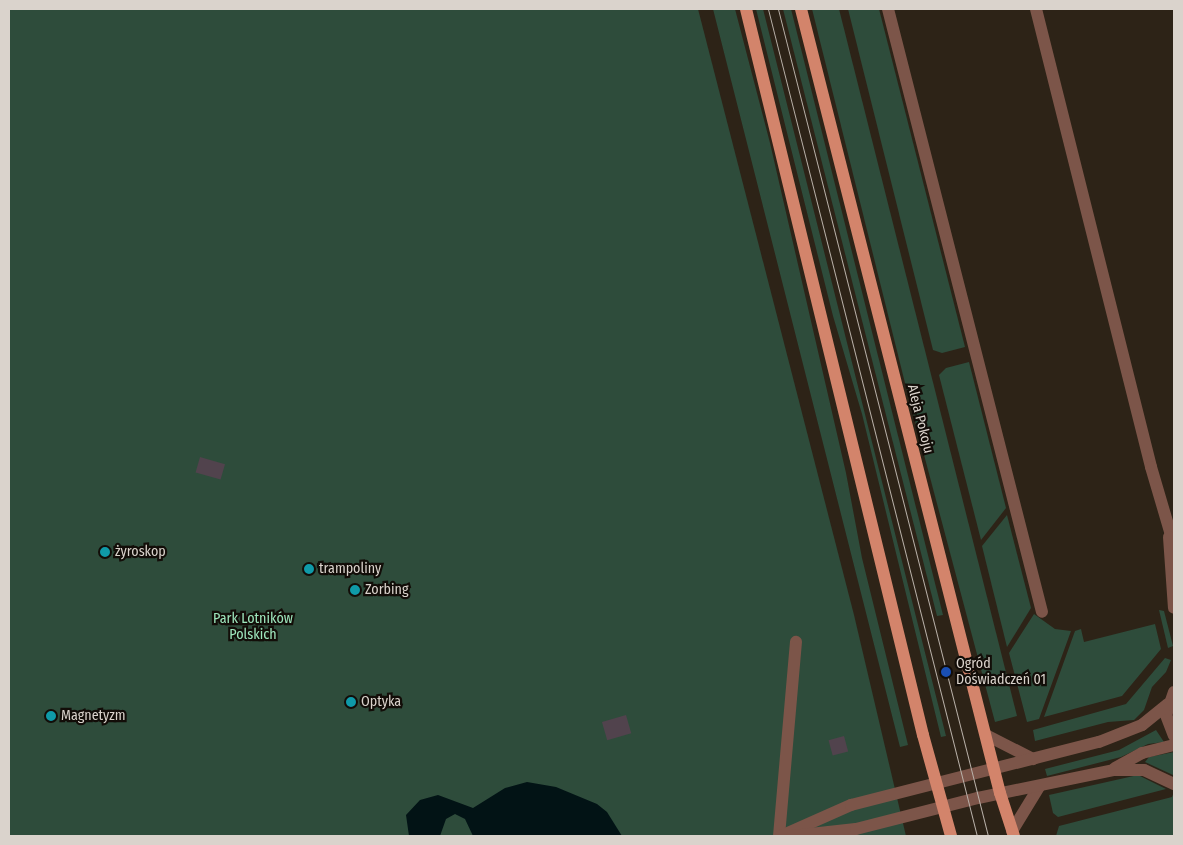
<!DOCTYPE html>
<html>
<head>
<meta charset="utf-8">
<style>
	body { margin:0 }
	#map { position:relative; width:1183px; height:845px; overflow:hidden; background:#2d2317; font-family:"Fira Sans Condensed",sans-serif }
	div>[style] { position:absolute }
	.green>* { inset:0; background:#2e4c3b }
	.water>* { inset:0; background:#021315 }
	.building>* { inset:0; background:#51434d; transform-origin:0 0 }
	.minor>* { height:12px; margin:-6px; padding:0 6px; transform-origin:6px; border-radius:6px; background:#7c5549 }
	.major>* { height:12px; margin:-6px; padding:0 6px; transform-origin:6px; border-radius:6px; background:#d3846b }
	.tram>* { height:1px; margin:-0.5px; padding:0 0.5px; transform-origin:0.5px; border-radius:0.5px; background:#b9b1a9 }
	.dots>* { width:14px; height:14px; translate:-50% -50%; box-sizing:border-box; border:2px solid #120d08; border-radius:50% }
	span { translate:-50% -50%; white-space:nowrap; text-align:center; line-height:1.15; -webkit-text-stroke:4.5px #120d08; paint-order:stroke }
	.street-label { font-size:14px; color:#dad3cc }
	.poi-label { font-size:14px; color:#dad3cc }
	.left { translate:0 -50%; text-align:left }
	.park-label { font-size:14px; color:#9de6bc }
	.frame { position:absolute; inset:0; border:10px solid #dad3cc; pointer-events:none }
</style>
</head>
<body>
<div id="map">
	<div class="green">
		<div style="clip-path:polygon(9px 9px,698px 9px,854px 615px,906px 836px,9px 836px)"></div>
		<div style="clip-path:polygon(713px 9px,735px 9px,770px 143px,846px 473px,862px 558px,908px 745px,900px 747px)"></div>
		<div style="clip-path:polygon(756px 9px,763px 9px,946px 736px,941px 737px,862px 414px,833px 316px)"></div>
		<div style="clip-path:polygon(783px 9px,791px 9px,943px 615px,937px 616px)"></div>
		<div style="clip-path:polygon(812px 9px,839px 9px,1017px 716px,995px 722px,906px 387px)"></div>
		<div style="clip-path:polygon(848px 9px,879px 9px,965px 347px,942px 353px,933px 350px)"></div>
		<div style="clip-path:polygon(969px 362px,1006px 508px,981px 540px,939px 375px,946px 368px)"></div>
		<div style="clip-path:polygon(1007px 515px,1031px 608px,1007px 647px,982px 546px)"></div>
		<div style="clip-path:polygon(1159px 610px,1164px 611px,1173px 646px,1168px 648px)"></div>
		<div style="clip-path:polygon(1034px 614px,1055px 629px,1071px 631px,1039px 719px,1027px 722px,1009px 653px)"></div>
		<div style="clip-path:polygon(1155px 624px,1161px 649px,1122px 696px,1044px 717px,1075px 631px,1081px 629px,1084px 642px)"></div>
		<div style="clip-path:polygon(1165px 658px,1171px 660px,1166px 672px,1152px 687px,1144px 710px,1134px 720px,1108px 722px,1035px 741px,1033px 730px,1126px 704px)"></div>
		<div style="clip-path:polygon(1156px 730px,1164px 742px,1148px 744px,1121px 757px,1047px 776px,1045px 769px,1119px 750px)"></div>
		<div style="clip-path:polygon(1174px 752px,1173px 775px,1145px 762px,1149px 757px)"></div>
		<div style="clip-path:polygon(1138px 775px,1166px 789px,1058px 817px,1053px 813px,1049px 795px)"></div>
		<div style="clip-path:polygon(1174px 792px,1174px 836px,1056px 836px,1059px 826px,1172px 797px)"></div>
	</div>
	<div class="water">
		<div style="clip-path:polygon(527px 782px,556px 787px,597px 804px,607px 812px,622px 836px,473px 836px,465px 819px,455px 814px,446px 819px,440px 836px,409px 836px,406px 815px,420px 800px,438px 795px,473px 808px,505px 788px)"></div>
	</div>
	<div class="building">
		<div style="left:200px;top:457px;width:26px;height:16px;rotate:16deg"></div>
		<div style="left:626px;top:715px;width:19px;height:25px;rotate:74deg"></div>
		<div style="left:844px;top:736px;width:16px;height:16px;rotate:75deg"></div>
	</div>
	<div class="minor">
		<div style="left:888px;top:9px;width:622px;rotate:75.67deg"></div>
		<div style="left:1036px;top:9px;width:472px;rotate:75.9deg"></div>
		<div style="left:1151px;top:467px;width:81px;rotate:73.6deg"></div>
		<div style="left:1169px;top:537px;width:71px;rotate:86deg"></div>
		<div style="left:1174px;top:692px;width:24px;rotate:109deg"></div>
		<div style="left:1166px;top:715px;width:22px;rotate:69deg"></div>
		<div style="left:986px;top:735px;width:53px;rotate:27.1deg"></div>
		<div style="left:1115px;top:768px;width:31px;rotate:-29deg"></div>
		<div style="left:1142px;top:753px;width:33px;rotate:-14deg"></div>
		<div style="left:1012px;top:831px;width:52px;rotate:-58.5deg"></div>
		<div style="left:779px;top:836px;width:195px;rotate:-85deg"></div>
		<div style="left:781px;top:836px;width:77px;rotate:-23.9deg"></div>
		<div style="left:851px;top:805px;width:256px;rotate:-14.3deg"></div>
		<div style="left:1099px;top:742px;width:46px;rotate:-21.6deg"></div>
		<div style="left:1142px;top:725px;width:33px;rotate:-39deg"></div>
		<div style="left:792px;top:836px;width:64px;rotate:-6.2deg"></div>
		<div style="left:856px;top:829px;width:126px;rotate:-14.3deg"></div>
		<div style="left:978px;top:798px;width:138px;rotate:-11.7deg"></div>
		<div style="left:1113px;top:770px;width:31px"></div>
		<div style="left:1144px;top:770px;width:33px;rotate:25deg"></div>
	</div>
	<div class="major">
		<div style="left:746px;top:9px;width:747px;rotate:76.3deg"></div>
		<div style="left:923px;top:735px;width:105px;rotate:74.5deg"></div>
		<div style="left:801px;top:9px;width:809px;rotate:75.76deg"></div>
		<div style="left:1000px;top:793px;width:45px;rotate:72deg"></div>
	</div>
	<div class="tram">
		<div style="left:768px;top:9px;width:853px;rotate:75.82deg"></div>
		<div style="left:778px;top:9px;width:853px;rotate:75.75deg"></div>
	</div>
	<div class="dots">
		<div style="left:105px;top:552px;background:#0f9aa8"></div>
		<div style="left:309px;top:569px;background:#0f9aa8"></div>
		<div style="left:355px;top:590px;background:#0f9aa8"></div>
		<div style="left:946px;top:672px;background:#1a4fb4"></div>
		<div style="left:351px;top:702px;background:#0f9aa8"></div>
		<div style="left:51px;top:716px;background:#0f9aa8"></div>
	</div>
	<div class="street-label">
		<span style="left:920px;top:419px;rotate:76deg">Aleja Pokoju</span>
	</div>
	<div class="poi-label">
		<span class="left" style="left:115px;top:552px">żyroskop</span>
		<span class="left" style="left:319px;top:569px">trampoliny</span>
		<span class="left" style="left:365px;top:590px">Zorbing</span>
		<span class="left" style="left:956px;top:672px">Ogród<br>Doświadczeń 01</span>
		<span class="left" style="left:361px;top:702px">Optyka</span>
		<span class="left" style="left:61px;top:716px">Magnetyzm</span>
	</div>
	<div class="park-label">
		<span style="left:253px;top:627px">Park Lotników<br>Polskich</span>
	</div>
	<div class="frame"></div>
</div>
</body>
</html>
